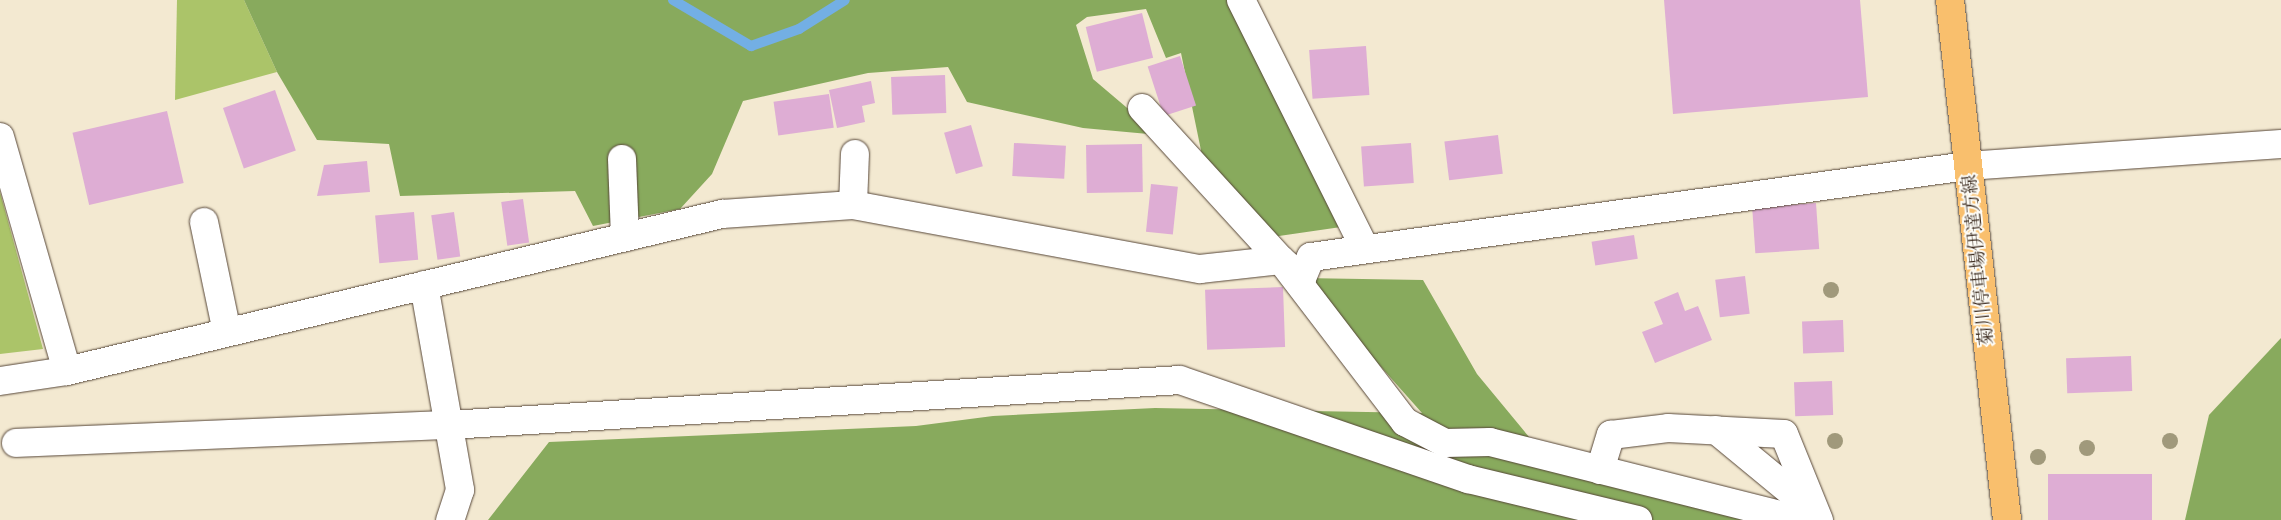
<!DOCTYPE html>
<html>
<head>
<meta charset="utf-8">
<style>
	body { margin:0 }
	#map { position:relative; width:2281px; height:520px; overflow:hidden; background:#f3e9d1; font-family:"IM FELL Great Primer","Noto Serif JP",serif }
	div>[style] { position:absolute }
	.green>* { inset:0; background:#abc469 }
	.forest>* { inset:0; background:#88aa5d }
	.stream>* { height:10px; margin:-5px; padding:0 5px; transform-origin:5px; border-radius:5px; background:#73afe4 }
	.building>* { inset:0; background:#deadd4; transform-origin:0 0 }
	.roads { filter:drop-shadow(0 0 1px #574739) drop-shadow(0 0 1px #574739) }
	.minor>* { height:28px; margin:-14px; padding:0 14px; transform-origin:14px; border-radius:14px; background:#fff }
	.major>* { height:28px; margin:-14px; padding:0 14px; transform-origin:14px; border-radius:14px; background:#f9bf6d }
	.trees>* { width:16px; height:16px; margin:-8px; border-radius:50%; background:#a0997b }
	span { translate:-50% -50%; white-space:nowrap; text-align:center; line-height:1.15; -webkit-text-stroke:4px #fdfcf7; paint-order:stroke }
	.street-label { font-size:19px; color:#3b2a1e }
</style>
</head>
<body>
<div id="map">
	<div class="green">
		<div style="clip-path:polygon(177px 0,244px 0,277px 72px,175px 100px)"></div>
		<div style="clip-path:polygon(0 192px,43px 349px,0 354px)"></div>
	</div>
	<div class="forest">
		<div style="clip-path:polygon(244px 0,1249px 0,1341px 227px,1272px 237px,1204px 165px,1181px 53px,1166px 58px,1146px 9px,1087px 17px,1076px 25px,1093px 79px,1159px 135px,1083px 128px,967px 102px,948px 67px,868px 73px,743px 101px,712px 174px,680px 209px,593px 226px,575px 191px,400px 196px,389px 144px,317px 140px,277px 72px)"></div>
		<div style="clip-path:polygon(1302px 278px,1423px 280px,1477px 374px,1534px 443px,1766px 520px,488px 520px,549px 442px,916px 426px,993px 416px,1155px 408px,1422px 413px)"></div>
		<div style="clip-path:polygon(2281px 338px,2281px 520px,2185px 520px,2209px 415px)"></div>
	</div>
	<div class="stream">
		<div style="left:673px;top:0;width:91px;rotate:30.5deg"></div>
		<div style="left:751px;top:46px;width:51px;rotate:-19.5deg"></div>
		<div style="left:799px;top:29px;width:54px;rotate:-32.2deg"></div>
	</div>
	<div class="building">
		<div style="clip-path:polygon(1664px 0,1860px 0,1868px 97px,1673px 114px)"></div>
		<div style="left:1142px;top:13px;width:46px;height:58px;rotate:76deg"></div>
		<div style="left:1366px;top:46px;width:49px;height:57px;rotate:86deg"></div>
		<div style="left:1180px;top:56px;width:52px;height:34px;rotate:72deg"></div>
		<div style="left:945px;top:75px;width:38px;height:54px;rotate:88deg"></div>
		<div style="clip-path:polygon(871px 81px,875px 103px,862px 106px,865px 122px,837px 128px,829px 90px)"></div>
		<div style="left:275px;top:90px;width:64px;height:55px;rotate:71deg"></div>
		<div style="left:829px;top:94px;width:34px;height:56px;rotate:82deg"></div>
		<div style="left:167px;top:111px;width:74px;height:97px;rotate:77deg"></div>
		<div style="left:971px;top:125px;width:43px;height:28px;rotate:74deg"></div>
		<div style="left:1498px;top:135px;width:39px;height:54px;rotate:83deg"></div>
		<div style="left:1014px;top:143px;width:52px;height:33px;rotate:3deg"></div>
		<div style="left:1411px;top:143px;width:40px;height:50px;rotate:86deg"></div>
		<div style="left:1142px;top:144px;width:48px;height:56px;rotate:89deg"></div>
		<div style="clip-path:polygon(367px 161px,370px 192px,317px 196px,324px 165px)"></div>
		<div style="left:1151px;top:184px;width:27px;height:48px;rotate:6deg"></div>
		<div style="left:523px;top:199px;width:44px;height:22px;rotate:82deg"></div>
		<div style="left:1816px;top:203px;width:46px;height:64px;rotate:86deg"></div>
		<div style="left:414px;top:212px;width:48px;height:39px;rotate:85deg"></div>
		<div style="left:454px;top:212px;width:45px;height:23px;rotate:82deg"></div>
		<div style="left:1634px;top:235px;width:24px;height:43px;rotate:81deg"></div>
		<div style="left:1745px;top:276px;width:38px;height:30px;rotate:83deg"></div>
		<div style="left:1283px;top:287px;width:60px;height:78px;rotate:88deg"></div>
		<div style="clip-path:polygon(1678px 292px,1685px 311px,1698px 306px,1712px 340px,1655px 363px,1642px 332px,1663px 324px,1654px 302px)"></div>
		<div style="left:1843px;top:320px;width:32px;height:41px;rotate:88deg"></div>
		<div style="left:2131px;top:356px;width:35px;height:65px;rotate:88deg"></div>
		<div style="left:1832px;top:381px;width:34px;height:38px;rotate:88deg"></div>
		<div style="left:2152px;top:474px;width:46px;height:104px;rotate:90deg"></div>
	</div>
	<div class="roads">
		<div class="minor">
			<div style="left:1241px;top:0;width:278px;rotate:63.5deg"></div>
			<div style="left:1142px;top:108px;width:206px;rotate:47.6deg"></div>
			<div style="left:1281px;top:260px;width:204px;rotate:52.6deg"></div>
			<div style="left:1405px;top:422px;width:45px;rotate:27.7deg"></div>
			<div style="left:1445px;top:443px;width:45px;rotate:-1.3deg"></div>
			<div style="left:1490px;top:442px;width:320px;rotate:14.1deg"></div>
			<div style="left:0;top:137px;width:243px;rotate:74deg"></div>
			<div style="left:622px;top:159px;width:78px;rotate:87.8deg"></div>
			<div style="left:853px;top:205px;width:51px;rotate:-87.8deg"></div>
			<div style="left:204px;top:222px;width:112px;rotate:78.2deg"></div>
			<div style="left:424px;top:285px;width:208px;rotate:80deg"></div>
			<div style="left:460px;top:490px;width:32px;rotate:108deg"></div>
			<div style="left:0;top:381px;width:68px;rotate:-8.5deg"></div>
			<div style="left:67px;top:371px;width:674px;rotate:-13.48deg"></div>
			<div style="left:722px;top:214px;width:131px;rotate:-3.9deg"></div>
			<div style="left:853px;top:205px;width:353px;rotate:10.5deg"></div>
			<div style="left:1200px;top:269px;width:81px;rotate:-6.3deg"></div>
			<div style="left:1281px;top:260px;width:28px;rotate:41deg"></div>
			<div style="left:1302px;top:278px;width:23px;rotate:-67deg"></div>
			<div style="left:1311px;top:257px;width:662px;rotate:-7.9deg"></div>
			<div style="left:1967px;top:166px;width:315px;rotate:-4deg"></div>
			<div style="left:1716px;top:430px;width:126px;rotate:39.5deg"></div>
			<div style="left:16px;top:443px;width:433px;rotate:-2.4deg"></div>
			<div style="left:449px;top:425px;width:732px;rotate:-3.52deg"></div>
			<div style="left:1180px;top:380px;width:305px;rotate:19deg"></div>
			<div style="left:1468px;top:479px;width:175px;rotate:13.6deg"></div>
			<div style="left:1600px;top:470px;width:37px;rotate:-73deg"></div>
			<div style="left:1611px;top:435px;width:57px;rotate:-7deg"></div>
			<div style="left:1668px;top:428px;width:116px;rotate:3deg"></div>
			<div style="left:1784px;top:434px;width:93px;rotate:67.9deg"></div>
		</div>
		<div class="major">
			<div style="left:1950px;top:0;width:523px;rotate:83.74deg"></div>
		</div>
	</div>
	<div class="trees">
		<div style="left:1831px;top:290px"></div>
		<div style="left:1835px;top:441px"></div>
		<div style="left:2170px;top:441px"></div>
		<div style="left:2087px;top:448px"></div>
		<div style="left:2038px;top:457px"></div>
	</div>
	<div class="street-label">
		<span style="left:1978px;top:260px;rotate:-96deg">菊川停車場伊達方線</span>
	</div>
</div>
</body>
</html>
